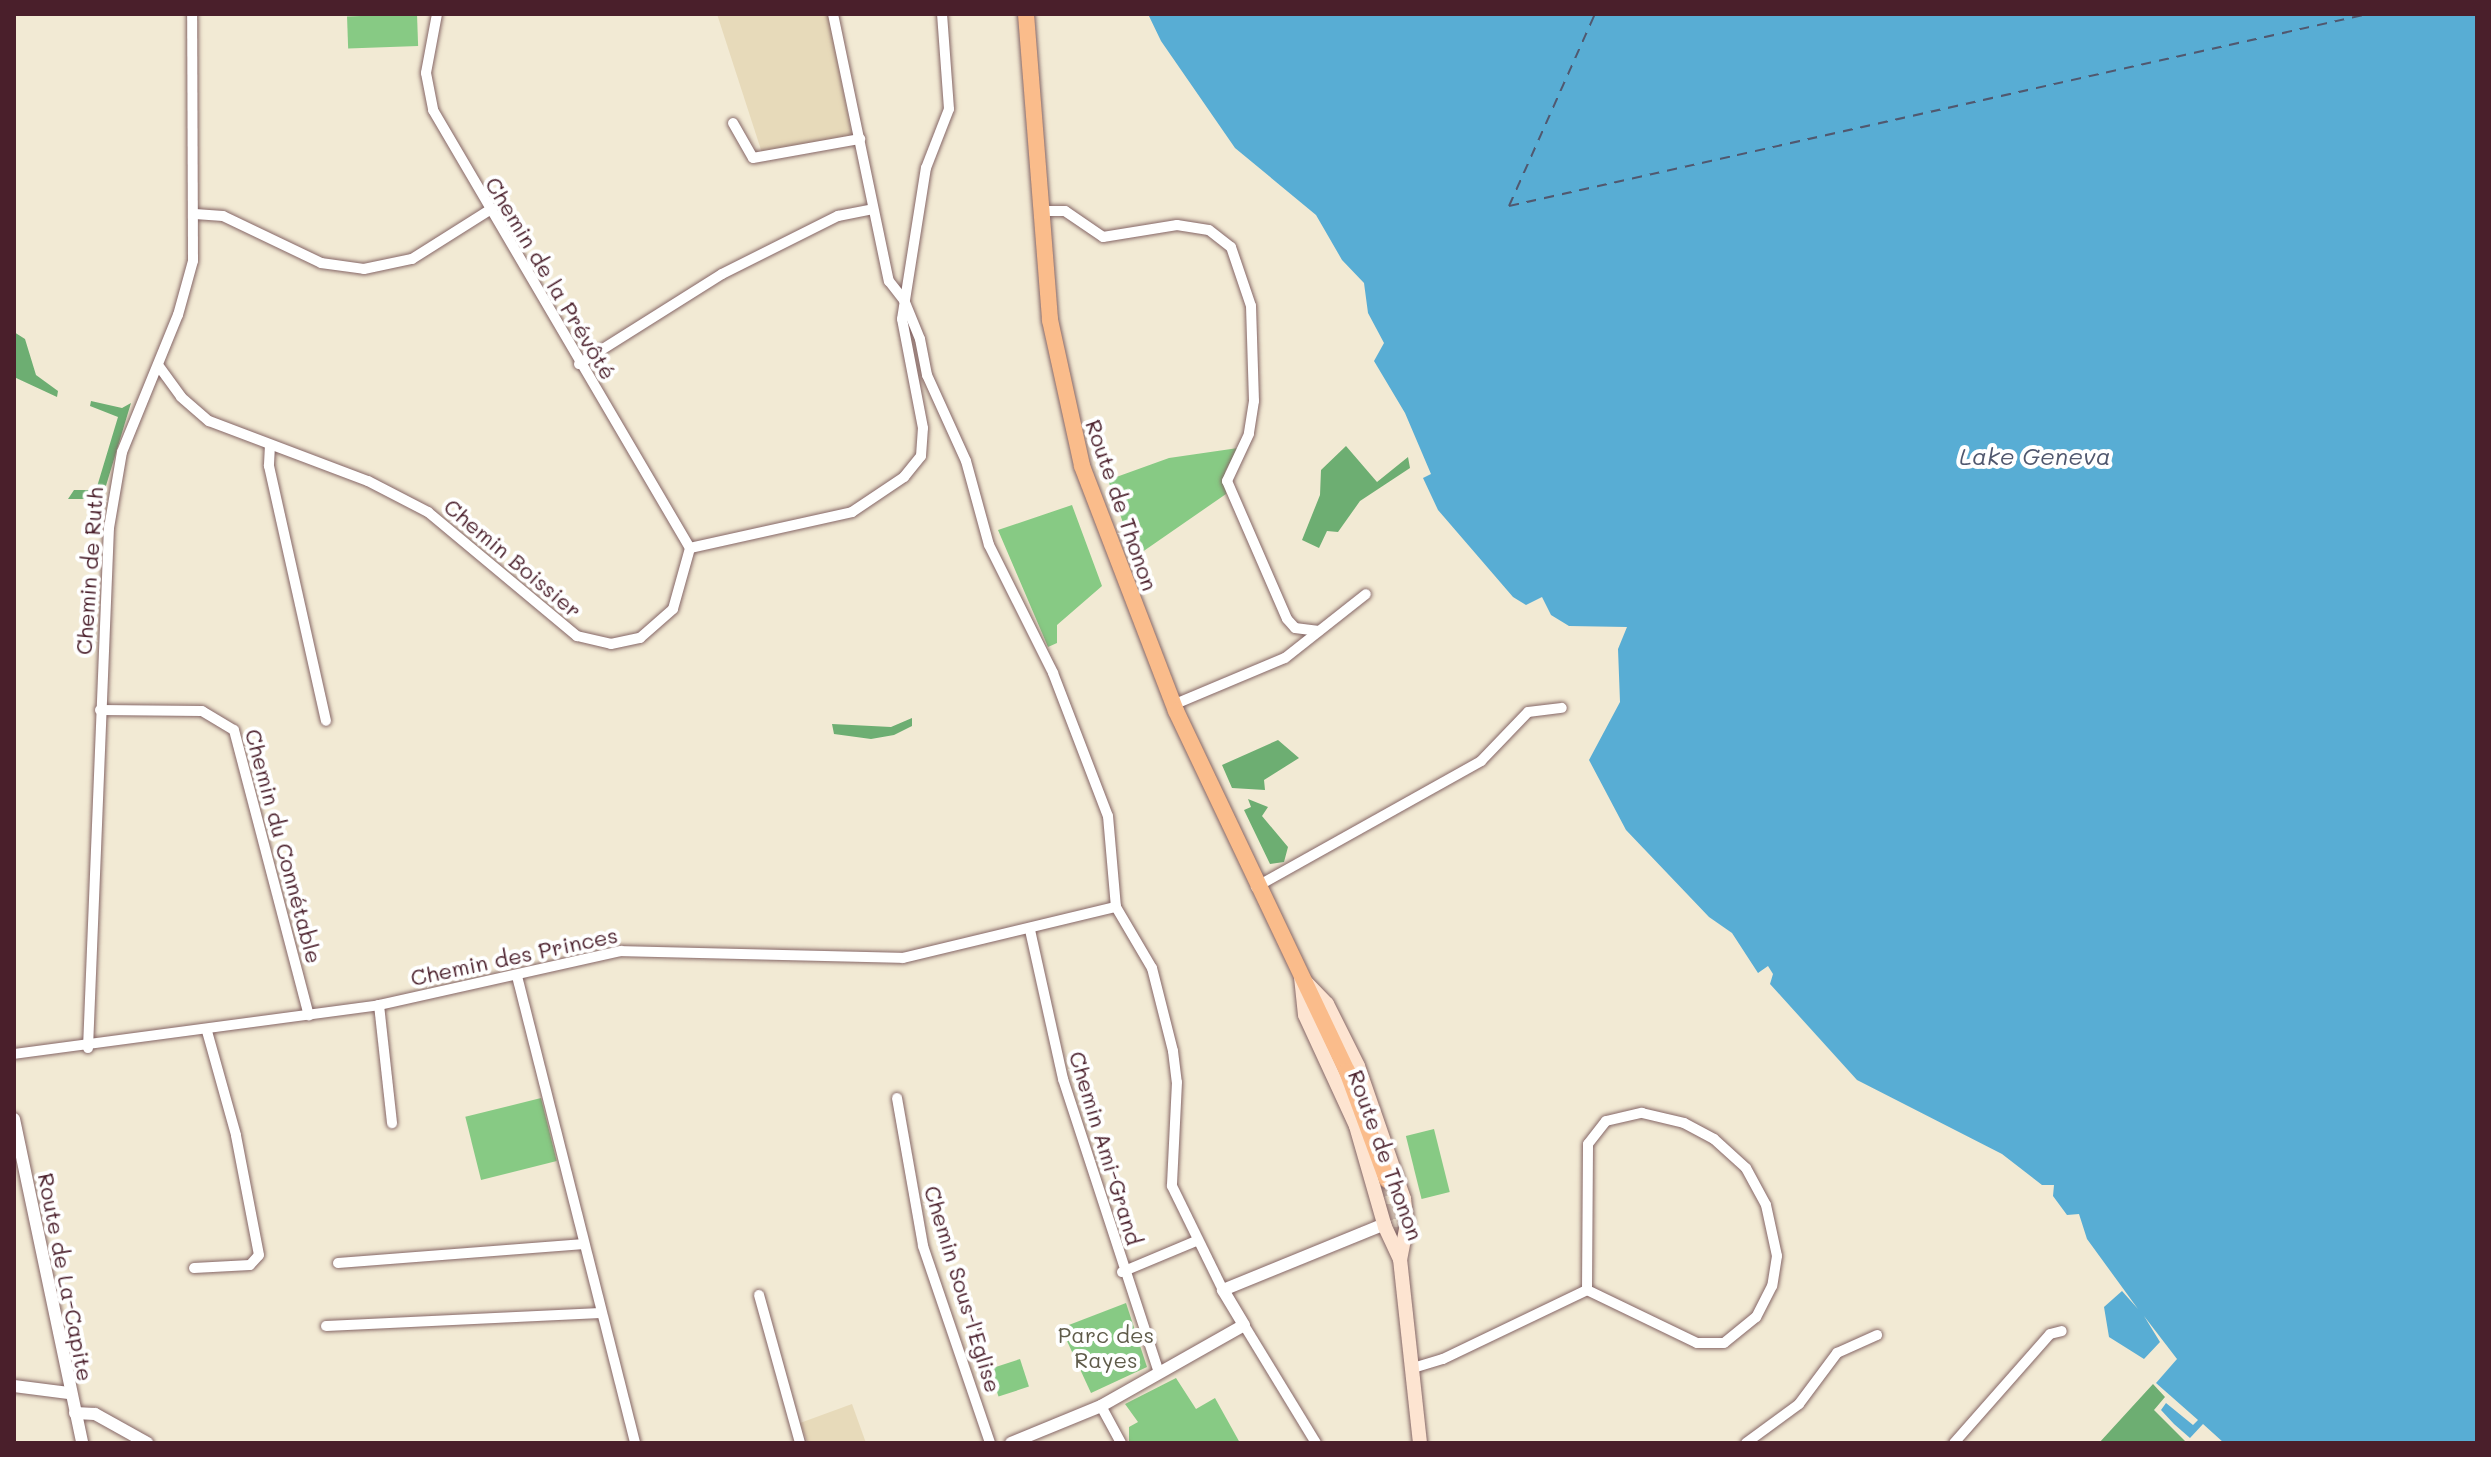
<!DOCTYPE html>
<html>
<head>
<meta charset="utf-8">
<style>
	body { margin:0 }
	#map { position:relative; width:2491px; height:1457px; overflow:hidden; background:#f2ead4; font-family:Mali,sans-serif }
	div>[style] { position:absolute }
	.built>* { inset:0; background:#e7daba }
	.green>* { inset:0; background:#87ca84; transform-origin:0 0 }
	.forest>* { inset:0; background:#6dae72 }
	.water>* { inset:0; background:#58add4 }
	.ferry>* { height:2px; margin-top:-1px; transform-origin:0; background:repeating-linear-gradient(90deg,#50586f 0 10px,transparent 0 18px) }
	.primary-tunnel>* { height:16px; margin-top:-8px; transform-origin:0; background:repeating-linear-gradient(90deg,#d0c1b2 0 16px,transparent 0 24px) }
	.roads { filter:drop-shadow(0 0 2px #856666) drop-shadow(0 0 2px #856666) }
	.minor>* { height:10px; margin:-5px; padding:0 5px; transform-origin:5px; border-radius:5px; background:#fff }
	.tertiary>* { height:12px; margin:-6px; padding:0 6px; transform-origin:6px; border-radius:6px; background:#fff }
	.secondary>* { height:14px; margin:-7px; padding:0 7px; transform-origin:7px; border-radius:7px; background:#fde4d1 }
	.primary>* { height:16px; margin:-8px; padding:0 8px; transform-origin:8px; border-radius:8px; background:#fabc8b }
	span { translate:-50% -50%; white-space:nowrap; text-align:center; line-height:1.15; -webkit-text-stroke:8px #fff; paint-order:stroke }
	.street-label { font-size:22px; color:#4a1f2b }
	.park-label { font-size:22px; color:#5f5b4a }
	.water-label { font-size:24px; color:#50586f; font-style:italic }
	.frame { position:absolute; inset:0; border:16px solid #4a1f2b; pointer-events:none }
</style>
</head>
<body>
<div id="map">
	<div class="built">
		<div style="clip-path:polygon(717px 14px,828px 14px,852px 136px,762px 153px)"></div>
		<div style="clip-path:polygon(852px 1404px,866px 1443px,808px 1443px,800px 1423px)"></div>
	</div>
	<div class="green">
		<div style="left:417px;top:14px;width:32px;height:70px;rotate:88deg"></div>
		<div style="clip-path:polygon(1238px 448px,1225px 472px,1226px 494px,1135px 557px,1108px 480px,1169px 458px)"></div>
		<div style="clip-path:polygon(1072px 505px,1102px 586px,1057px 625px,1057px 643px,1048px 647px,998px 530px)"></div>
		<div style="left:541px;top:1098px;width:65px;height:78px;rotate:76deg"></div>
		<div style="left:1434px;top:1129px;width:65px;height:29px;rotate:76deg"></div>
		<div style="clip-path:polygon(1126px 1303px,1147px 1367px,1091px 1393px,1061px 1328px)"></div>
		<div style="left:1020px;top:1359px;width:29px;height:32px;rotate:72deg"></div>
		<div style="clip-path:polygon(1176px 1378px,1196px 1409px,1215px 1398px,1240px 1443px,1129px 1443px,1129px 1427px,1138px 1422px,1125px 1404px)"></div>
	</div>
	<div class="forest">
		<div style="clip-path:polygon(14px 332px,25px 339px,36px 375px,58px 391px,57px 397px,14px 377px)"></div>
		<div style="clip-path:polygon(91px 401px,122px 408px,131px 403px,102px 499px,68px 499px,74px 490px,96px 490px,118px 417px,90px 406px)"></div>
		<div style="clip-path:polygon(1346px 446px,1377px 482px,1408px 457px,1410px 468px,1360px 501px,1338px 532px,1327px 531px,1319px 548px,1302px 540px,1320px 495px,1321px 470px)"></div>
		<div style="clip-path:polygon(912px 718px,912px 726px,894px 735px,871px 739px,834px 734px,832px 724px,891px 727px)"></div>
		<div style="clip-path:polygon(1278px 740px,1299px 758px,1264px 780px,1265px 790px,1232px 788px,1222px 765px)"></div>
		<div style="clip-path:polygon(1248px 799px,1268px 807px,1262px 816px,1288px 847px,1284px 862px,1270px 864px,1244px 810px,1251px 807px)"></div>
		<div style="clip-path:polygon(2153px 1384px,2165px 1397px,2154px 1410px,2187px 1443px,2099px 1443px)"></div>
	</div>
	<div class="water">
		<div style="clip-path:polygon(1148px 14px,2477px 14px,2477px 1443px,2224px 1443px,2203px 1424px,2190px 1438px,2174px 1424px,2161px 1410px,2166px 1403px,2193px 1425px,2198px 1420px,2156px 1383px,2177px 1359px,2144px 1316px,2160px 1342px,2144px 1359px,2109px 1337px,2104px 1307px,2122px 1291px,2138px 1309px,2087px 1239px,2079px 1214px,2067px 1215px,2053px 1196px,2054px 1185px,2042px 1185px,2002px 1154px,1857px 1080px,1770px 984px,1773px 974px,1768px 966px,1758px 973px,1732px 933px,1709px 917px,1626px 830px,1589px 760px,1620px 702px,1618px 649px,1627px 627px,1569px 626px,1551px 615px,1542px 597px,1526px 605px,1513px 597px,1438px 510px,1423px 478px,1431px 474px,1405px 413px,1374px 361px,1384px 343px,1368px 313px,1364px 283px,1342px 260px,1316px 215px,1235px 148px,1161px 41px)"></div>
	</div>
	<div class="ferry">
		<div style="left:1509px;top:206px;width:880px;rotate:-12.6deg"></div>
		<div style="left:1509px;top:206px;width:210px;rotate:-65.9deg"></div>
	</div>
	<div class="primary-tunnel">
		<div style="left:1387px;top:1180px;width:76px;rotate:80.2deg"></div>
	</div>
	<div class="roads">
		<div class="minor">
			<div style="left:437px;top:14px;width:60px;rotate:100.6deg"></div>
			<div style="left:426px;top:73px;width:38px;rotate:79deg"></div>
			<div style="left:433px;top:110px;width:508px;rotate:59.6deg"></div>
			<div style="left:833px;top:14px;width:273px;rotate:78.2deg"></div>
			<div style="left:889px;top:281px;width:24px;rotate:52deg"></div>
			<div style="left:904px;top:300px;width:42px;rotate:67.7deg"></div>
			<div style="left:920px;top:339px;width:37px;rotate:79deg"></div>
			<div style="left:927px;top:375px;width:94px;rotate:65.6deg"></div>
			<div style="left:966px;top:461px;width:87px;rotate:74.7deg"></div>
			<div style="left:989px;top:545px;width:143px;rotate:63.4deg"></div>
			<div style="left:1053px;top:673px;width:153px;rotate:69deg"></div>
			<div style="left:1108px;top:816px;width:91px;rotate:85deg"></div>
			<div style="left:1116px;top:907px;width:71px;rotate:59.5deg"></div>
			<div style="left:1152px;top:968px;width:86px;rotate:75.8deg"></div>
			<div style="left:1173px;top:1051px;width:31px;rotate:83deg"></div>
			<div style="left:1177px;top:1082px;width:104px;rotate:92.8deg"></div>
			<div style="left:1172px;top:1186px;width:116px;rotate:63.9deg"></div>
			<div style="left:733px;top:123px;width:40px;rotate:60.3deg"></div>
			<div style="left:753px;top:158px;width:109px;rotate:-10.1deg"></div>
			<div style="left:1040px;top:211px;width:25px"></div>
			<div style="left:1065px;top:211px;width:46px;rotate:34.4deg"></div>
			<div style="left:1103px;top:237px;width:75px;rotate:-9.2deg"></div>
			<div style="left:1177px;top:225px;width:32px;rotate:9deg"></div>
			<div style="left:1209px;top:230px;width:28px;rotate:38deg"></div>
			<div style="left:1231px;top:247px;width:62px;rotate:71.3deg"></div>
			<div style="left:1251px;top:306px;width:95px;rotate:88.2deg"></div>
			<div style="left:1254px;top:401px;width:33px;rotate:99deg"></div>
			<div style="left:1249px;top:434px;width:52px;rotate:115.1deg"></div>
			<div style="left:1227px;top:481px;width:150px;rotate:66.5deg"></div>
			<div style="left:1287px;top:619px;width:12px;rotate:48deg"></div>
			<div style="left:1295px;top:628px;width:24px;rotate:7deg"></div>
			<div style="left:195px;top:214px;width:28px;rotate:4deg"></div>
			<div style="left:223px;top:216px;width:109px;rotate:25.6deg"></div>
			<div style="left:321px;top:263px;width:43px;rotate:7.9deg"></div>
			<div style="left:364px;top:269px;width:49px;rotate:-11.8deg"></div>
			<div style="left:412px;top:259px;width:90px;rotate:-32.3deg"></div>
			<div style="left:579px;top:364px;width:169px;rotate:-32.2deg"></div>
			<div style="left:722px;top:274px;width:130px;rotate:-26.6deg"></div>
			<div style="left:838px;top:216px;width:33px;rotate:-11deg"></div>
			<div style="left:158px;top:365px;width:39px;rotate:54deg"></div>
			<div style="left:181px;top:397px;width:37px;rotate:41deg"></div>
			<div style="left:209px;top:421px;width:170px;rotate:20.7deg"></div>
			<div style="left:368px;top:481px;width:68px;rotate:27.3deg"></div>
			<div style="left:428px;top:512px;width:194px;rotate:39.8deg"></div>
			<div style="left:577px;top:636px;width:35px;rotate:13deg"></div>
			<div style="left:611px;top:644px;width:30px;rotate:-12deg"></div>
			<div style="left:640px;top:638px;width:44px;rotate:-41.3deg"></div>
			<div style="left:673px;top:609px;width:63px;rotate:-74.4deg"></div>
			<div style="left:690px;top:548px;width:166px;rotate:-12.5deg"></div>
			<div style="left:852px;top:512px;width:63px;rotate:-33.9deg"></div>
			<div style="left:904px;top:477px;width:27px;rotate:-51deg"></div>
			<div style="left:921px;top:456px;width:28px;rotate:-86deg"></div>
			<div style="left:923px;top:428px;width:111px;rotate:-100.9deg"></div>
			<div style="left:902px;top:319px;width:153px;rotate:-81deg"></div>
			<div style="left:926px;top:168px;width:63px;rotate:-68.7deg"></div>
			<div style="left:949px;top:109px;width:95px;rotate:-94.2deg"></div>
			<div style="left:270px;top:445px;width:21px;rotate:93deg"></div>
			<div style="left:269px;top:466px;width:261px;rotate:77.4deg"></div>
			<div style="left:1173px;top:705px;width:121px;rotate:-22.8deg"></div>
			<div style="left:1285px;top:658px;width:103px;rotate:-38.3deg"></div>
			<div style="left:100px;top:710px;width:102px;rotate:0.6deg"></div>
			<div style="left:202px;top:711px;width:37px;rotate:31deg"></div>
			<div style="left:234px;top:730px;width:295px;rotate:75.3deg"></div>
			<div style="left:1256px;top:887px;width:258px;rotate:-29.2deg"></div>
			<div style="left:1481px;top:761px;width:68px;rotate:-46.2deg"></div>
			<div style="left:1528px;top:712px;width:34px;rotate:-7deg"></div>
			<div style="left:1030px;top:930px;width:153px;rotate:77.5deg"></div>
			<div style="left:1063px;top:1079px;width:309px;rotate:71.9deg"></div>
			<div style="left:517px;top:976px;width:482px;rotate:75.8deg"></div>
			<div style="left:379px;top:1005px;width:119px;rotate:83.7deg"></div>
			<div style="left:88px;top:1048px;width:520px;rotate:-87.69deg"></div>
			<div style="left:109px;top:528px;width:77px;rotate:-80.3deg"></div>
			<div style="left:122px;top:452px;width:148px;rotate:-67.8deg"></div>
			<div style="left:178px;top:315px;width:56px;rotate:-74.5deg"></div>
			<div style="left:193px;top:261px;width:247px;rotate:-90.2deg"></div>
			<div style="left:14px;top:1054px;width:368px;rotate:-7.6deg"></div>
			<div style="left:379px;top:1005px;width:248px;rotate:-12.6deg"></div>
			<div style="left:621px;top:951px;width:282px;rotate:1.4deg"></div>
			<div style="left:903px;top:958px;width:219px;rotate:-13.5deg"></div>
			<div style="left:897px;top:1098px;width:150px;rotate:80deg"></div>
			<div style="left:923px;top:1246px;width:208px;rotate:71.2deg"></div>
			<div style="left:1642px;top:1113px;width:43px;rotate:13.4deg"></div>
			<div style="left:1684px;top:1123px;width:34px;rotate:28deg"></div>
			<div style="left:1714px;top:1139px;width:43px;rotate:42.2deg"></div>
			<div style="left:1746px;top:1168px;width:42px;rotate:61.6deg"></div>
			<div style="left:1766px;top:1205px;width:52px;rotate:77.8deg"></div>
			<div style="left:1777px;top:1256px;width:30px;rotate:99deg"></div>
			<div style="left:1772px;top:1286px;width:35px;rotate:117deg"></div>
			<div style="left:1756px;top:1317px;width:41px;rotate:140.9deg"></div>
			<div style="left:1724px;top:1343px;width:27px;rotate:180deg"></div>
			<div style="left:1697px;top:1343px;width:122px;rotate:-154.3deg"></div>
			<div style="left:1587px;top:1290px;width:146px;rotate:-89.6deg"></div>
			<div style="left:1588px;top:1144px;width:29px;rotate:-52deg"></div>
			<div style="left:1606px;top:1121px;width:37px;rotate:-13deg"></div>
			<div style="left:338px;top:1263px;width:247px;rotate:-4.4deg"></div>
			<div style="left:194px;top:1268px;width:56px;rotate:-3.1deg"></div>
			<div style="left:250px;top:1265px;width:13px;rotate:-48deg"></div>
			<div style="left:259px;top:1255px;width:122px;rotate:-100.9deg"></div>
			<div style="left:236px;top:1135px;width:108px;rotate:-105.6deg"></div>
			<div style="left:1122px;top:1272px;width:80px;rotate:-22.7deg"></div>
			<div style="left:759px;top:1295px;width:154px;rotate:74.5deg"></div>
			<div style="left:1244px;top:1325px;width:138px;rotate:58.6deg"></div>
			<div style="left:326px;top:1326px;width:275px;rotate:-2.7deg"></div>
			<div style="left:1413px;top:1368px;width:31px;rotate:-17deg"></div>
			<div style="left:1443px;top:1359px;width:160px;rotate:-25.6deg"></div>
			<div style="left:1101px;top:1406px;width:42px;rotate:61.6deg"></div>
			<div style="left:1746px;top:1443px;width:66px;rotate:-36.3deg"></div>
			<div style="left:1799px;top:1404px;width:64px;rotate:-53.3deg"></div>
			<div style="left:1837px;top:1353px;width:44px;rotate:-24.2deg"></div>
			<div style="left:1954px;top:1443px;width:145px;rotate:-48.6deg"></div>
			<div style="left:2050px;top:1334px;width:12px;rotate:-14deg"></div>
		</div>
		<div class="tertiary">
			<div style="left:14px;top:1119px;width:331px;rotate:78.1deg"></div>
			<div style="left:14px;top:1386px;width:55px;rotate:7.3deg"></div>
			<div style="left:75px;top:1413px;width:20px;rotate:3deg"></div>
			<div style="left:95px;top:1414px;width:60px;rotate:29.1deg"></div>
			<div style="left:1011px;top:1443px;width:97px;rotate:-22.3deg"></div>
			<div style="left:1101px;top:1406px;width:164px;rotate:-29.5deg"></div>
			<div style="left:1244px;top:1325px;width:41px;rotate:-121deg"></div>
			<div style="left:1223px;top:1290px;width:175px;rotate:-22.2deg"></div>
		</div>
		<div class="secondary">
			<div style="left:1301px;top:977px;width:38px;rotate:84deg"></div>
			<div style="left:1305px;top:1015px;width:122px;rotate:65.3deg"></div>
			<div style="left:1356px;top:1126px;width:105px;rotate:74deg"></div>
			<div style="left:1385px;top:1227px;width:35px;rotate:65deg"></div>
			<div style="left:1304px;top:980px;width:33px;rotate:46deg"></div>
			<div style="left:1327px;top:1004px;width:69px;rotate:63.4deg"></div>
			<div style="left:1358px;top:1066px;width:141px;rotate:70.9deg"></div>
			<div style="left:1404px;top:1199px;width:25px;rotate:83deg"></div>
			<div style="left:1407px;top:1224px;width:36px;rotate:101deg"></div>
			<div style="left:1400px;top:1259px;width:185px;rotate:83.8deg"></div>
		</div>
		<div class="primary">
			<div style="left:1026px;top:14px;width:307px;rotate:85.5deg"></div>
			<div style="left:1050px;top:320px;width:149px;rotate:77.6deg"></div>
			<div style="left:1082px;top:466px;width:262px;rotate:69deg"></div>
			<div style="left:1176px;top:711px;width:399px;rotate:64.6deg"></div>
			<div style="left:1347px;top:1071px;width:116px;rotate:69.8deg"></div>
		</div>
	</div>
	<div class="street-label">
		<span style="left:551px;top:278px;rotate:59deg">Chemin de la Prévôté</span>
		<span style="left:1122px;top:505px;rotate:71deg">Route de Thonon</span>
		<span style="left:513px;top:558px;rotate:40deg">Chemin Boissier</span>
		<span style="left:89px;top:571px;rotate:-86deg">Chemin de Ruth</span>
		<span style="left:284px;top:846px;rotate:75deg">Chemin du Connétable</span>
		<span style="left:514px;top:956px;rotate:-12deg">Chemin des Princes</span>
		<span style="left:1106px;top:1148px;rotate:73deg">Chemin Ami-Grand</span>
		<span style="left:1386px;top:1155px;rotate:70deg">Route de Thonon</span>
		<span style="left:66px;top:1277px;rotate:79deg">Route de La-Capite</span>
		<span style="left:963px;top:1289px;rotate:73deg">Chemin Sous-l'Eglise</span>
	</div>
	<div class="park-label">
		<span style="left:1106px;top:1347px">Parc des<br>Rayes</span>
	</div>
	<div class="water-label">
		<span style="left:2035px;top:456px">Lake Geneva</span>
	</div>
	<div class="frame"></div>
</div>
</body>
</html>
